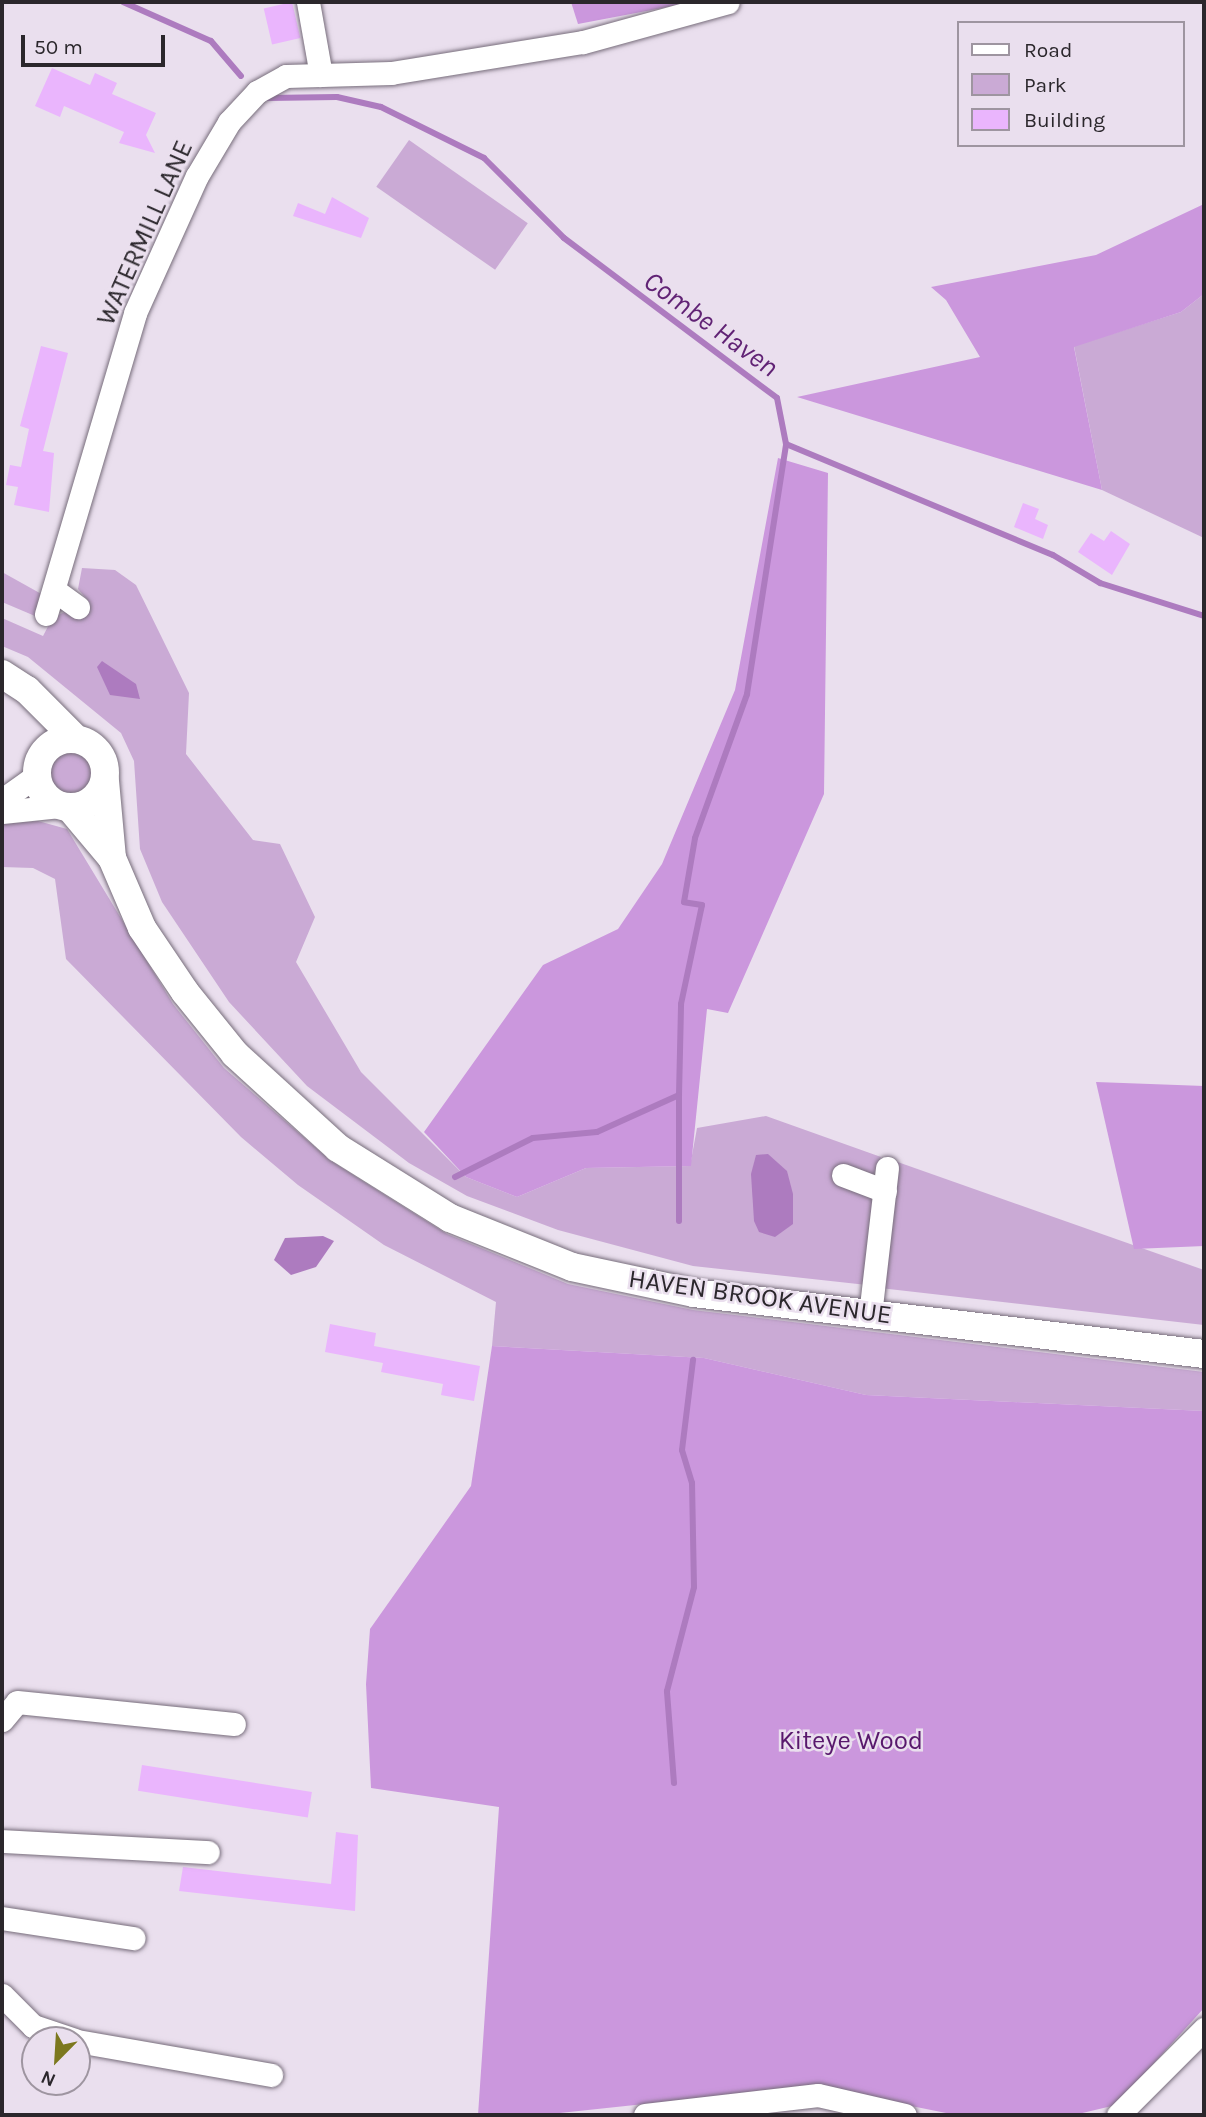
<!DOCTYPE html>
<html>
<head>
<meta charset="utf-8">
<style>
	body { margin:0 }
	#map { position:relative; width:1206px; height:2117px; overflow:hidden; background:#eadfee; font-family:Karla,sans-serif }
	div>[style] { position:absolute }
	.green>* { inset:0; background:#caaad5; transform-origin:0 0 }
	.round { border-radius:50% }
	.forest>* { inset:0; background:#cb97dd }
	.water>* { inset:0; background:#ad7bbf }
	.stream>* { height:6px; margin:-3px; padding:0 3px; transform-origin:3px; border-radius:3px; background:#ad7bbf }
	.building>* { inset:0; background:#eab5fd; transform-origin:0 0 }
	.roads { filter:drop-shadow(0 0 2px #776d7b) drop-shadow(0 0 2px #776d7b) }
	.minor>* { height:23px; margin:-11.5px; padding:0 11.5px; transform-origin:11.5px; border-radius:11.5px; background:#fff }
	.major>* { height:28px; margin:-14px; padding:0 14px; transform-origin:14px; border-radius:14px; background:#fff }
	.major>.ring { margin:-14px; padding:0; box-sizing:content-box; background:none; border:28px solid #fff; border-radius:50% }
	span { translate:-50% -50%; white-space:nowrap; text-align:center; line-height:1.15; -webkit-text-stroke:5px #eadfee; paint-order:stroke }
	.street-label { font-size:26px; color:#2b272c }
	.park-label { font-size:26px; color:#58186c }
	.water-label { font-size:28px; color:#612375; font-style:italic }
	.frame { position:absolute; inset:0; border:4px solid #2b272c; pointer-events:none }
	.legend { position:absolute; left:957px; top:21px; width:228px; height:126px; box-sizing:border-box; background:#eadfee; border:2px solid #9e95a0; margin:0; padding:9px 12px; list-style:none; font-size:21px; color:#2b272c }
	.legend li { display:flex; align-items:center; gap:14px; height:35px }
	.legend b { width:35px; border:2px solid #9e95a0 }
	.north { position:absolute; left:21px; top:2026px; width:70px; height:70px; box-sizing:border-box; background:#eadfee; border:2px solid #9e95a0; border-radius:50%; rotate:204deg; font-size:19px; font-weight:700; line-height:28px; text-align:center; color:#2b272c }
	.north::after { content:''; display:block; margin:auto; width:24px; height:32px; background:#7c781e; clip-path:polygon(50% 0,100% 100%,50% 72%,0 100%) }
	.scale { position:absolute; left:21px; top:35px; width:144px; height:32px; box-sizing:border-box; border:4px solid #2b272c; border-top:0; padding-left:9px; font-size:21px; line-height:24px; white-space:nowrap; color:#2b272c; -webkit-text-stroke:5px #eadfee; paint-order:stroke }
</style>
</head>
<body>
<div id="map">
	<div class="green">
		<div style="left:409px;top:140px;width:145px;height:57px;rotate:35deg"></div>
		<div style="clip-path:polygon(1204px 294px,1204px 538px,1102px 490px,1074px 346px,1181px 312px)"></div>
		<div style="clip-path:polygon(82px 568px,115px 570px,136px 585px,189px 693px,186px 754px,253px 840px,280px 844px,315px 917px,296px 962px,361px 1072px,466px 1177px,517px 1197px,586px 1168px,690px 1166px,697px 1128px,766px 1116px,881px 1157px,872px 1178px,840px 1166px,832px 1177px,873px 1199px,867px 1285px,693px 1266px,558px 1230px,467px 1196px,409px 1163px,307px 1086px,229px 1002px,162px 902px,140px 849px,134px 761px,121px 733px,28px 657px,2px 646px,2px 618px,43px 636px,53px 617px,65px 612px,77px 619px,90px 603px,78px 589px)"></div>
		<div style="clip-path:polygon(2px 572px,45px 596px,35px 616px,2px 602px)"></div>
		<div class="round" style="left:46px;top:749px;width:50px;height:50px"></div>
		<div style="clip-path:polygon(38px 821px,67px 829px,173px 1004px,224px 1068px,331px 1161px,447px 1234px,568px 1284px,693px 1310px,1204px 1372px,1204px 1411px,866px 1395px,704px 1358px,492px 1346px,496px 1302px,384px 1245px,298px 1185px,241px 1137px,66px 959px,55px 879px,33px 868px,2px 867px,2px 824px)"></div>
		<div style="clip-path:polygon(892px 1160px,1204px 1270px,1204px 1325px,880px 1288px)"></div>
	</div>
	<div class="forest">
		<div style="clip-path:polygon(571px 2px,694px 2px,578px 24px)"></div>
		<div style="clip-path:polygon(1204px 204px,1204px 294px,1181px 312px,1074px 347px,1102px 490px,797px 397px,980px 357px,946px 300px,931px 287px,1096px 255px)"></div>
		<div style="clip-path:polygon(778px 458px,828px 473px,824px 794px,728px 1013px,707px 1009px,691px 1166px,586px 1168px,517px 1197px,466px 1177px,424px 1132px,543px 965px,618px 929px,662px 864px,735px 690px)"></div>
		<div style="clip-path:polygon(1096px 1082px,1204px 1086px,1204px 1246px,1134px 1249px)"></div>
		<div style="clip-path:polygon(492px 1346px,704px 1358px,866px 1395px,1204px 1411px,1204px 2008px,1116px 2105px,1074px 2115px,956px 2115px,812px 2086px,541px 2115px,478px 2115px,499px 1807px,371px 1788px,366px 1684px,370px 1629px,471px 1486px)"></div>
	</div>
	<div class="water">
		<div style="clip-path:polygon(102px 661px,136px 684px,140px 699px,110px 695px,97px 667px)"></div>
		<div style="clip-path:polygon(768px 1154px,787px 1171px,793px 1194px,793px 1224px,775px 1237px,759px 1232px,754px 1221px,751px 1174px,756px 1155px)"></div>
		<div style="clip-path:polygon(323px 1236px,334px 1241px,316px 1267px,291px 1275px,274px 1260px,285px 1238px)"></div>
	</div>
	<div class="stream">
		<div style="left:123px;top:2px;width:96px;rotate:23.9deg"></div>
		<div style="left:211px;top:41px;width:46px;rotate:49.4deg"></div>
		<div style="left:268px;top:98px;width:69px;rotate:-0.8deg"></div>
		<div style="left:337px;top:97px;width:45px;rotate:12.8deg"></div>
		<div style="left:381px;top:107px;width:115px;rotate:26.3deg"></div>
		<div style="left:484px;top:158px;width:113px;rotate:45deg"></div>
		<div style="left:564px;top:238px;width:266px;rotate:36.9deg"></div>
		<div style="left:777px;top:398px;width:47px;rotate:78.9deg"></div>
		<div style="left:786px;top:444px;width:289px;rotate:22.6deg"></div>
		<div style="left:1053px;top:555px;width:55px;rotate:30.8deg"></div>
		<div style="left:1100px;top:583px;width:109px;rotate:17.6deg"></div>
		<div style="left:455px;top:1177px;width:87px;rotate:-26.6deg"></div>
		<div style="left:533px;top:1138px;width:64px;rotate:-5.4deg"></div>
		<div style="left:597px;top:1132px;width:90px;rotate:-24.3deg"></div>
		<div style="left:679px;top:1095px;width:91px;rotate:-88.7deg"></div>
		<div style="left:681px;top:1004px;width:101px;rotate:-78deg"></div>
		<div style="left:702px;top:905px;width:18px;rotate:-171deg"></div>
		<div style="left:684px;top:902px;width:65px;rotate:-80.2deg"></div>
		<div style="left:695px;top:838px;width:153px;rotate:-70.1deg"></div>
		<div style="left:747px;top:694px;width:253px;rotate:-81.1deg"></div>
		<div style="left:679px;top:1221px;width:126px;rotate:-90deg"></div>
		<div style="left:674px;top:1783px;width:92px;rotate:-94.4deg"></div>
		<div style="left:667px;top:1691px;width:107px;rotate:-75.4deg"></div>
		<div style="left:694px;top:1587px;width:104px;rotate:-91.1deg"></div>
		<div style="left:692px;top:1483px;width:34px;rotate:-107deg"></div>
		<div style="left:682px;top:1450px;width:91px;rotate:-83deg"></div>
	</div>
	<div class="building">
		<div style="left:292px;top:2px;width:37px;height:29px;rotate:77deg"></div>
		<div style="clip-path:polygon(52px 68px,90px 85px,95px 73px,117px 83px,112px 94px,156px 113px,146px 135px,155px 153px,119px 143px,124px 132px,64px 106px,60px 117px,35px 106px)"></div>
		<div style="clip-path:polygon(332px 197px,369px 218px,361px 238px,293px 216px,298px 203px,325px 214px)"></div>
		<div style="clip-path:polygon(41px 346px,68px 353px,43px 451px,54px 453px,49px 512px,14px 505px,18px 487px,6px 485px,10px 465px,21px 467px,29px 429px,20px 426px)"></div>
		<div style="clip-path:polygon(1023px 503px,1039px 509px,1035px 519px,1048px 525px,1043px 539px,1014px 527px)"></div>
		<div style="clip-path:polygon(1111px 531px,1130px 544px,1112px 575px,1078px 552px,1091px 533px,1104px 541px)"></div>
		<div style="clip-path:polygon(330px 1324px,376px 1333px,374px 1346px,480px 1366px,474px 1401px,441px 1395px,443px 1384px,381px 1372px,383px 1363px,325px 1352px)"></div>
		<div style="left:142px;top:1765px;width:172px;height:26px;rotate:9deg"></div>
		<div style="clip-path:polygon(336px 1832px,358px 1835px,355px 1911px,179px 1891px,183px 1867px,331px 1884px)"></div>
	</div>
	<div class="roads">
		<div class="minor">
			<div style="left:308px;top:2px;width:74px;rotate:79.9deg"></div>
			<div style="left:57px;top:592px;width:26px;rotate:36deg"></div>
			<div style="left:46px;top:614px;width:314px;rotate:-73.5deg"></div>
			<div style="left:135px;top:313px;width:150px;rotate:-65.7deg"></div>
			<div style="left:197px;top:176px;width:63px;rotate:-59.3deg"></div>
			<div style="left:229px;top:122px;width:41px;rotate:-47deg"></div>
			<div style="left:257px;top:92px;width:33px;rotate:-29deg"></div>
			<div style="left:286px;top:76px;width:105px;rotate:-1.6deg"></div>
			<div style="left:391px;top:73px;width:194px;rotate:-9.2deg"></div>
			<div style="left:583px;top:42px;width:150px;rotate:-15.4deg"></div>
			<div style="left:2px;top:800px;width:43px;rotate:-35.5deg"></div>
			<div style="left:2px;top:812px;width:58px;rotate:-5.9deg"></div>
			<div style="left:843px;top:1175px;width:45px;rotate:20.9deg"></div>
			<div style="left:870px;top:1315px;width:148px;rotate:-83.4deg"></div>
			<div style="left:2px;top:1720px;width:23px;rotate:-50deg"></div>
			<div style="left:17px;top:1702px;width:218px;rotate:5.8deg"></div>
			<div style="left:2px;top:1841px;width:206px;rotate:3.1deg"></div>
			<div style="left:2px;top:1918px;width:133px;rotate:8.7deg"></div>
			<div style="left:2px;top:1995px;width:44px;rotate:45deg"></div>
			<div style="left:33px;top:2026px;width:44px;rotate:18.4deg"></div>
			<div style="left:77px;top:2041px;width:197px;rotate:9.9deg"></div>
			<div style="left:645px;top:2115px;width:174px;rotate:-6.6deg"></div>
			<div style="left:818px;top:2095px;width:89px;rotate:12.9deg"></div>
			<div style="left:1118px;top:2115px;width:122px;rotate:-45deg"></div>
		</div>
		<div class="major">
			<div style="left:2px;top:674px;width:30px;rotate:33deg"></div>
			<div style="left:27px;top:690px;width:69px;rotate:45deg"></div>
			<div class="ring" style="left:37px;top:739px;width:40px;height:40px"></div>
			<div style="left:105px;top:781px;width:77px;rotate:84.8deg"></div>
			<div style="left:70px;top:808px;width:65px;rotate:50deg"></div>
			<div style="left:112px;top:858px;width:76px;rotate:66.8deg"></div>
			<div style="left:142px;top:928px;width:77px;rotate:56.1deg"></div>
			<div style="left:185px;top:992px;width:80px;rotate:51.1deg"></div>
			<div style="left:235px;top:1054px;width:139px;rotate:42.4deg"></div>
			<div style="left:338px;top:1148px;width:132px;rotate:32deg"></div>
			<div style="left:450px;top:1218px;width:131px;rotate:21.9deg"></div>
			<div style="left:572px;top:1267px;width:125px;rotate:12deg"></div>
			<div style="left:694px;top:1293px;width:514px;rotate:6.82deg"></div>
		</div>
	</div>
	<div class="street-label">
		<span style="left:145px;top:233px;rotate:-66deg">WATERMILL LANE</span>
		<span style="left:760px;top:1297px;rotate:8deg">HAVEN BROOK AVENUE</span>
	</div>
	<div class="park-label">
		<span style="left:851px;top:1741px">Kiteye Wood</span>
	</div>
	<div class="water-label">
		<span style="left:711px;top:324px;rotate:36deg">Combe Haven</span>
	</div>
	<div class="frame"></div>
	<ul class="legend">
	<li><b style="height:9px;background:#fff"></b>Road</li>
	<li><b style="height:19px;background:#caaad5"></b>Park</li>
	<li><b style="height:19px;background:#eab5fd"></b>Building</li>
	</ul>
	<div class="north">N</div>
	<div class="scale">50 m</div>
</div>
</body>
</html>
